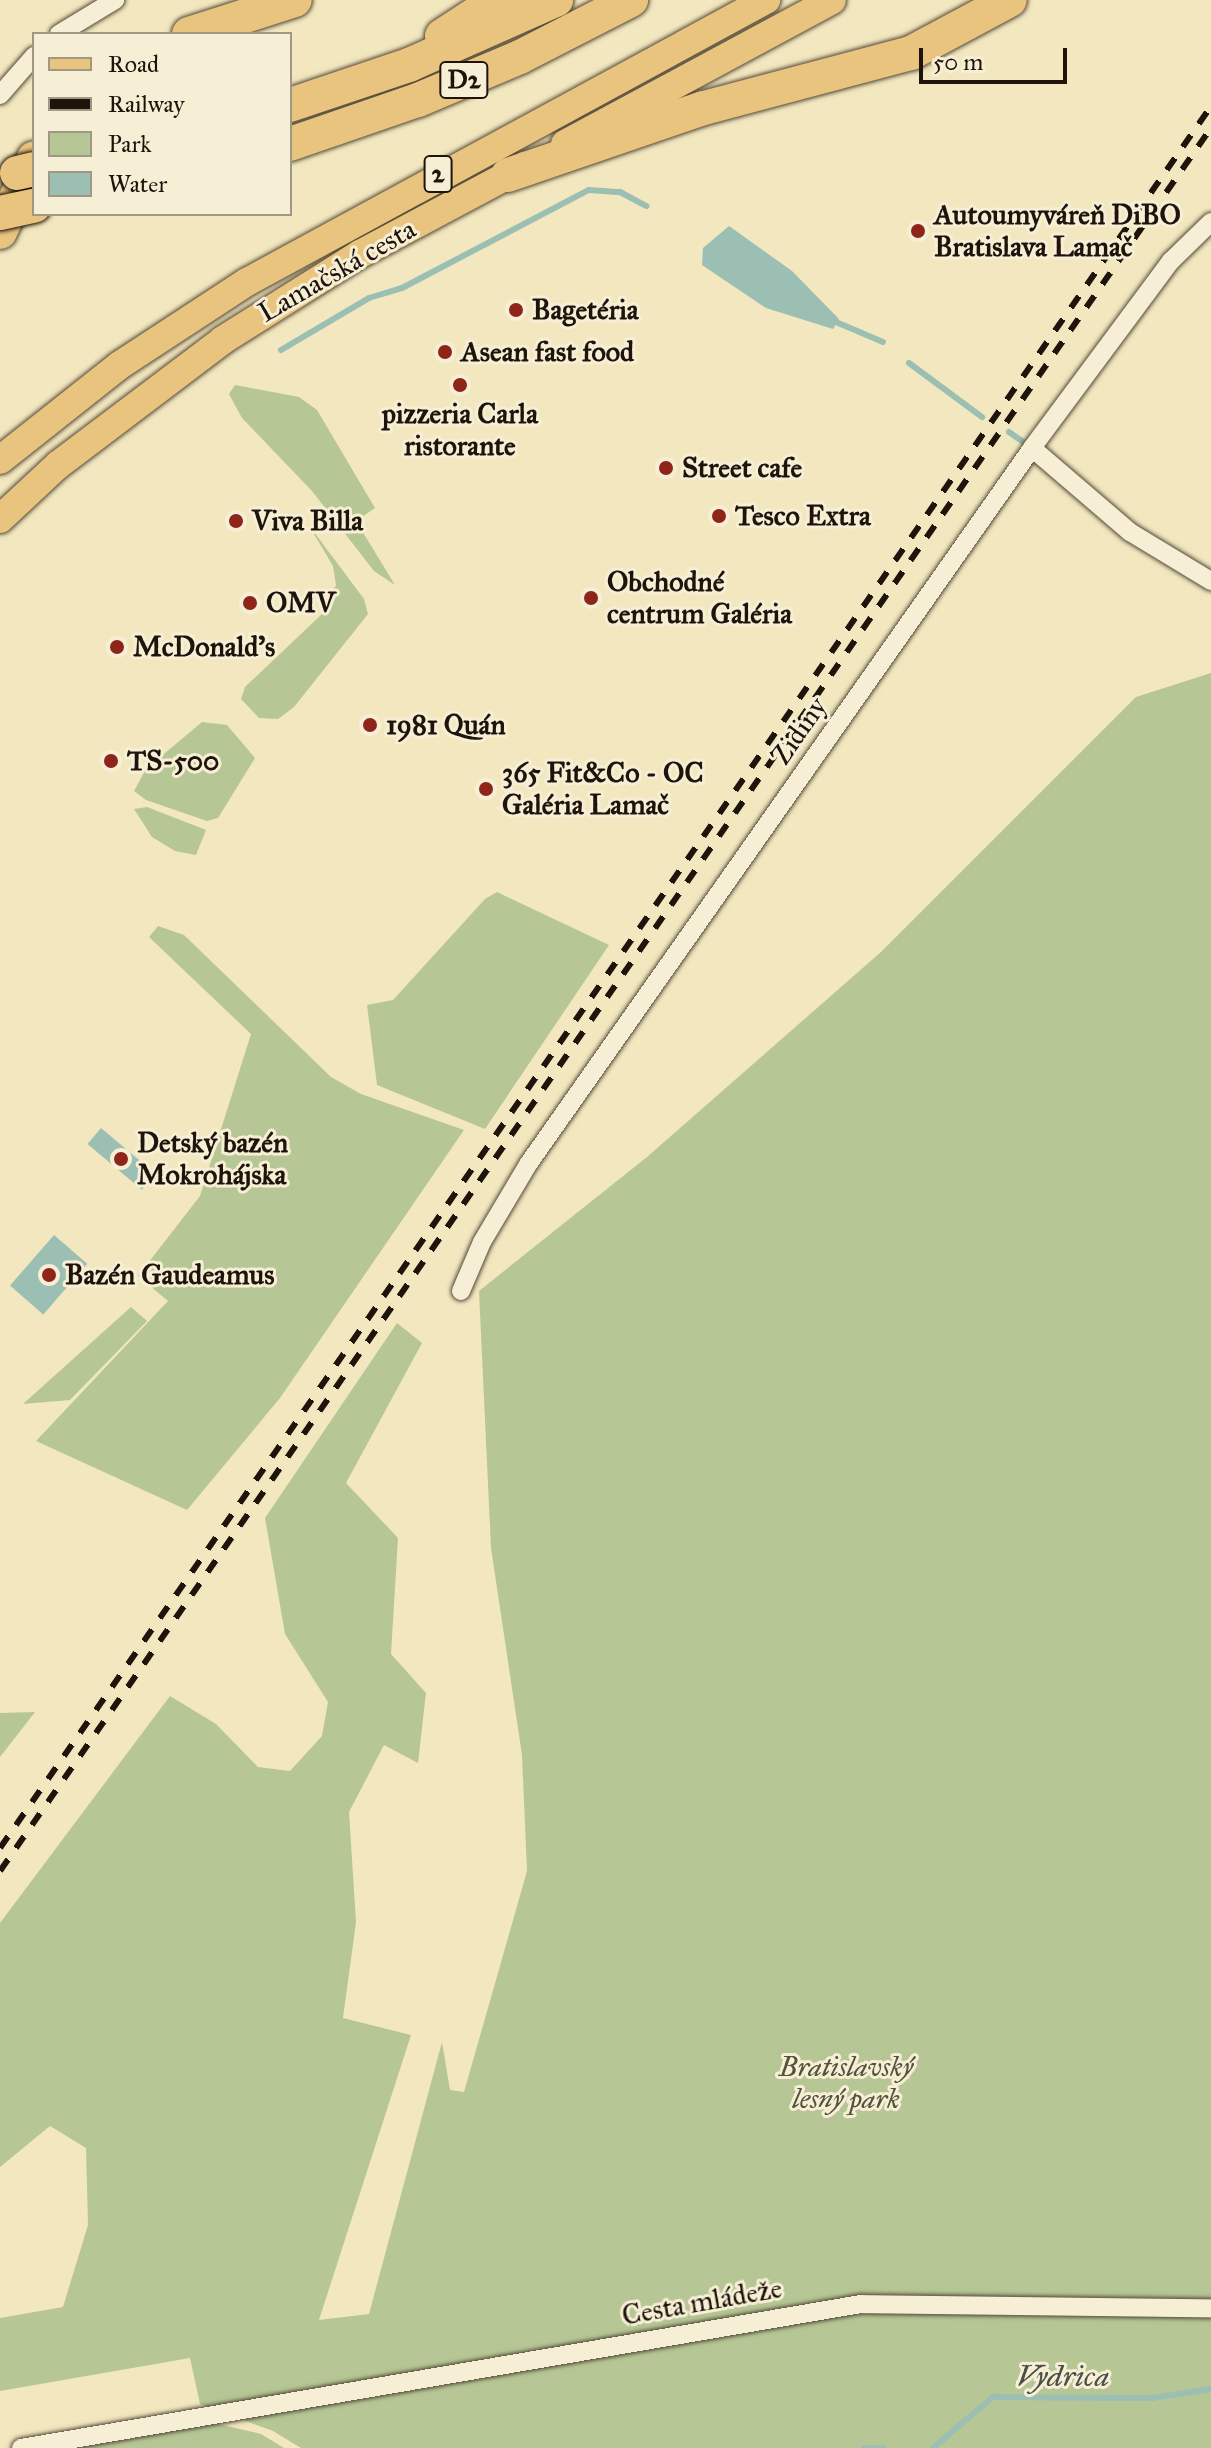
<!DOCTYPE html>
<html>
<head>
<meta charset="utf-8">
<style>
	body { margin:0 }
	#map { position:relative; width:1211px; height:2448px; overflow:hidden; background:#f2e7be; font-family:"IM FELL Great Primer",serif }
	div>[style] { position:absolute }
	.green>* { inset:0; background:#b6c795 }
	.water>* { inset:0; background:#9bbfb3; transform-origin:0 0 }
	.stream>* { height:6px; margin:-3px; padding:0 3px; transform-origin:3px; border-radius:3px; background:#9bbfb3 }
	.roads { filter:drop-shadow(0 0 2px #534938) drop-shadow(0 0 2px #534938) }
	.street>* { height:18px; margin:-9px; padding:0 9px; transform-origin:9px; border-radius:9px; background:#f7efd5 }
	.primary>* { height:28px; margin:-14px; padding:0 14px; transform-origin:14px; border-radius:14px; background:#e9c47f }
	.highway>* { height:34px; margin:-17px; padding:0 17px; transform-origin:17px; border-radius:17px; background:#e9c47f }
	.rail>* { height:6px; margin-top:-3px; transform-origin:0; background:repeating-linear-gradient(90deg,#1e140c 0 14px,transparent 0 28px) }
	.bridges { filter:drop-shadow(0 0 2px #1e140c) drop-shadow(0 0 2px #1e140c) }
	.highway-bridge>* { height:34px; margin:-17px; padding:0 17px; transform-origin:17px; border-radius:17px; background:#e9c47f }
	.dots>* { width:22px; height:22px; translate:-50% -50%; box-sizing:border-box; border:4px solid #f7efd5; border-radius:50% }
	span { translate:-50% -50%; white-space:nowrap; text-align:center; line-height:1.15; -webkit-text-stroke:6px #f7efd5; paint-order:stroke }
	.shield-label span { padding:2px 6px; background:#f7efd5; border:2px solid; border-radius:6px; -webkit-text-stroke-width:0 }
	.shield-label { font-size:26px; color:#1e140c; font-weight:700 }
	.poi-label { font-size:28px; color:#1e140c; font-weight:700 }
	.left { translate:0 -50%; text-align:left }
	.street-label { font-size:28px; color:#1e140c }
	.park-label { font-size:28px; color:#53533c; font-style:italic }
	.water-label { font-size:30px; color:#4a5046; font-style:italic }
	.legend { position:absolute; left:32px; top:32px; width:260px; height:184px; box-sizing:border-box; background:#f7efd5; border:2px solid #a09785; margin:0; padding:10px 14px; list-style:none; font-size:24px; color:#1e140c }
	.legend li { display:flex; align-items:center; gap:16px; height:40px }
	.legend b { width:40px; border:2px solid #a09785 }
	.scale { position:absolute; left:919px; top:48px; width:148px; height:36px; box-sizing:border-box; border:4px solid #1e140c; border-top:0; padding-left:10px; font-size:24px; line-height:28px; white-space:nowrap; color:#1e140c; -webkit-text-stroke:6px #f7efd5; paint-order:stroke }
</style>
</head>
<body>
<div id="map">
	<div class="green">
		<div style="clip-path:polygon(235px 385px,299px 397px,317px 410px,375px 508px,356px 521px,395px 585px,374px 571px,312px 491px,242px 418px,229px 394px)"></div>
		<div style="clip-path:polygon(308px 524px,364px 599px,368px 614px,294px 707px,278px 719px,259px 718px,241px 699px,245px 687px,322px 614px,336px 585px,333px 566px)"></div>
		<div style="clip-path:polygon(1211px 673px,1211px 2448px,301px 2448px,273px 2431px,200px 2404px,190px 2358px,0 2391px,0 2318px,63px 2307px,88px 2225px,86px 2148px,50px 2126px,0 2167px,0 1923px,170px 1696px,216px 1724px,258px 1767px,290px 1771px,322px 1736px,328px 1702px,285px 1634px,265px 1518px,397px 1323px,422px 1343px,346px 1483px,398px 1538px,391px 1654px,426px 1693px,418px 1763px,384px 1745px,349px 1812px,356px 1922px,343px 2018px,411px 2035px,319px 2320px,369px 2314px,442px 2042px,450px 2090px,464px 2092px,527px 1871px,522px 1755px,491px 1548px,479px 1291px,647px 1157px,881px 952px,1136px 697px)"></div>
		<div style="clip-path:polygon(202px 722px,227px 725px,255px 758px,218px 818px,207px 821px,146px 800px,134px 791px,146px 769px)"></div>
		<div style="clip-path:polygon(147px 807px,206px 830px,196px 855px,175px 851px,152px 837px,134px 809px)"></div>
		<div style="clip-path:polygon(497px 892px,609px 945px,485px 1129px,377px 1085px,367px 1005px,393px 1000px,485px 899px)"></div>
		<div style="clip-path:polygon(158px 926px,184px 935px,331px 1077px,361px 1094px,464px 1130px,280px 1398px,187px 1510px,36px 1441px,168px 1301px,138px 1276px,200px 1196px,251px 1034px,149px 937px)"></div>
		<div style="clip-path:polygon(131px 1307px,147px 1321px,70px 1400px,23px 1404px)"></div>
		<div style="clip-path:polygon(35px 1712px,0 1757px,0 1713px)"></div>
		<div style="clip-path:polygon(210px 2422px,261px 2434px,284px 2448px,70px 2448px)"></div>
	</div>
	<div class="water">
		<div style="clip-path:polygon(729px 226px,792px 271px,839px 319px,833px 329px,766px 308px,702px 265px,703px 248px)"></div>
		<div style="left:101px;top:1128px;width:71px;height:21px;rotate:40deg"></div>
		<div style="left:54px;top:1235px;width:44px;height:67px;rotate:41deg"></div>
	</div>
	<div class="stream">
		<div style="left:836px;top:322px;width:51px;rotate:23.1deg"></div>
		<div style="left:281px;top:350px;width:102px;rotate:-30.6deg"></div>
		<div style="left:369px;top:298px;width:34px;rotate:-17deg"></div>
		<div style="left:402px;top:288px;width:211px;rotate:-27.7deg"></div>
		<div style="left:589px;top:190px;width:31px;rotate:4deg"></div>
		<div style="left:620px;top:192px;width:30px;rotate:28deg"></div>
		<div style="left:909px;top:363px;width:91px;rotate:36.5deg"></div>
		<div style="left:1009px;top:432px;width:21px;rotate:35deg"></div>
		<div style="left:864px;top:2448px;width:19px"></div>
		<div style="left:933px;top:2448px;width:79px;rotate:-40.4deg"></div>
		<div style="left:993px;top:2397px;width:159px;rotate:0.4deg"></div>
		<div style="left:1152px;top:2398px;width:60px;rotate:-8.7deg"></div>
	</div>
	<div class="roads">
		<div class="street">
			<div style="left:59px;top:34px;width:66px;rotate:-31.3deg"></div>
			<div style="left:0;top:95px;width:52px;rotate:-48.9deg"></div>
			<div style="left:1032px;top:448px;width:129px;rotate:40.6deg"></div>
			<div style="left:1130px;top:532px;width:95px;rotate:31.2deg"></div>
			<div style="left:461px;top:1291px;width:53px;rotate:-66.8deg"></div>
			<div style="left:482px;top:1242px;width:92px;rotate:-59.3deg"></div>
			<div style="left:529px;top:1163px;width:874px;rotate:-54.87deg"></div>
			<div style="left:1032px;top:448px;width:233px;rotate:-53.4deg"></div>
			<div style="left:1171px;top:261px;width:56px;rotate:-44.3deg"></div>
			<div style="left:21px;top:2448px;width:852px;rotate:-9.73deg"></div>
			<div style="left:861px;top:2304px;width:350px;rotate:0.7deg"></div>
		</div>
		<div class="primary">
			<div style="left:565px;top:144px;width:303px;rotate:-28.3deg"></div>
			<div style="left:0;top:460px;width:153px;rotate:-38.4deg"></div>
			<div style="left:120px;top:365px;width:152px;rotate:-33.2deg"></div>
			<div style="left:247px;top:282px;width:591px;rotate:-28.52deg"></div>
			<div style="left:0;top:519px;width:79px;rotate:-43deg"></div>
			<div style="left:58px;top:465px;width:207px;rotate:-37.1deg"></div>
			<div style="left:223px;top:340px;width:162px;rotate:-32.1deg"></div>
			<div style="left:360px;top:254px;width:187px;rotate:-28.1deg"></div>
		</div>
		<div class="highway">
			<div style="left:189px;top:34px;width:111px;rotate:-17.8deg"></div>
			<div style="left:442px;top:36px;width:66px;rotate:-33.2deg"></div>
			<div style="left:290px;top:105px;width:126px;rotate:-18.6deg"></div>
			<div style="left:409px;top:65px;width:161px;rotate:-23.9deg"></div>
			<div style="left:290px;top:144px;width:135px;rotate:-19deg"></div>
			<div style="left:418px;top:100px;width:111px;rotate:-22.9deg"></div>
			<div style="left:520px;top:57px;width:125px;rotate:-27.2deg"></div>
			<div style="left:508px;top:175px;width:207px;rotate:-18.9deg"></div>
			<div style="left:704px;top:108px;width:214px;rotate:-14.9deg"></div>
			<div style="left:911px;top:53px;width:112px;rotate:-28.2deg"></div>
			<div style="left:0;top:232px;width:81px;rotate:-65.3deg"></div>
		</div>
	</div>
	<div class="rail">
		<div style="left:0;top:1848px;width:2122px;rotate:-55.19deg"></div>
		<div style="left:0;top:1871px;width:2122px;rotate:-55.21deg"></div>
	</div>
	<div class="bridges">
		<div class="highway-bridge">
			<div style="left:17px;top:173px;width:17px;rotate:-13deg"></div>
			<div style="left:0;top:213px;width:35px;rotate:-12deg"></div>
		</div>
	</div>
	<div class="dots">
		<div style="left:918px;top:231px;background:#8f2418"></div>
		<div style="left:516px;top:310px;background:#8f2418"></div>
		<div style="left:445px;top:352px;background:#8f2418"></div>
		<div style="left:460px;top:385px;background:#8f2418"></div>
		<div style="left:666px;top:468px;background:#8f2418"></div>
		<div style="left:719px;top:516px;background:#8f2418"></div>
		<div style="left:236px;top:521px;background:#8f2418"></div>
		<div style="left:591px;top:598px;background:#8f2418"></div>
		<div style="left:250px;top:603px;background:#8f2418"></div>
		<div style="left:117px;top:647px;background:#8f2418"></div>
		<div style="left:370px;top:725px;background:#8f2418"></div>
		<div style="left:111px;top:761px;background:#8f2418"></div>
		<div style="left:486px;top:789px;background:#8f2418"></div>
		<div style="left:121px;top:1159px;background:#8f2418"></div>
		<div style="left:49px;top:1275px;background:#8f2418"></div>
	</div>
	<div class="shield-label">
		<span style="left:464px;top:80px">D2</span>
		<span style="left:438px;top:174px">2</span>
	</div>
	<div class="poi-label">
		<span class="left" style="left:934px;top:231px">Autoumyváreň DiBO<br>Bratislava Lamač</span>
		<span class="left" style="left:532px;top:310px">Bagetéria</span>
		<span class="left" style="left:461px;top:352px">Asean fast food</span>
		<span style="left:460px;top:430px">pizzeria Carla<br>ristorante</span>
		<span class="left" style="left:682px;top:468px">Street cafe</span>
		<span class="left" style="left:735px;top:516px">Tesco Extra</span>
		<span class="left" style="left:252px;top:521px">Viva Billa</span>
		<span class="left" style="left:607px;top:598px">Obchodné<br>centrum Galéria</span>
		<span class="left" style="left:266px;top:603px">OMV</span>
		<span class="left" style="left:133px;top:647px">McDonald's</span>
		<span class="left" style="left:386px;top:725px">1981 Quán</span>
		<span class="left" style="left:127px;top:761px">TS-500</span>
		<span class="left" style="left:502px;top:789px">365 Fit&amp;Co - OC<br>Galéria Lamač</span>
		<span class="left" style="left:137px;top:1159px">Detský bazén<br>Mokrohájska</span>
		<span class="left" style="left:65px;top:1275px">Bazén Gaudeamus</span>
	</div>
	<div class="street-label">
		<span style="left:337px;top:271px;rotate:-30deg">Lamačská cesta</span>
		<span style="left:799px;top:731px;rotate:-55deg">Zidiny</span>
		<span style="left:702px;top:2302px;rotate:-10deg">Cesta mládeže</span>
	</div>
	<div class="park-label">
		<span style="left:846px;top:2083px">Bratislavský<br>lesný park</span>
	</div>
	<div class="water-label">
		<span style="left:1063px;top:2376px">Vydrica</span>
	</div>
	<ul class="legend">
	<li><b style="height:10px;background:#e9c47f"></b>Road</li>
	<li><b style="height:10px;background:#1e140c"></b>Railway</li>
	<li><b style="height:22px;background:#b6c795"></b>Park</li>
	<li><b style="height:22px;background:#9bbfb3"></b>Water</li>
	</ul>
	<div class="scale">50 m</div>
</div>
</body>
</html>
